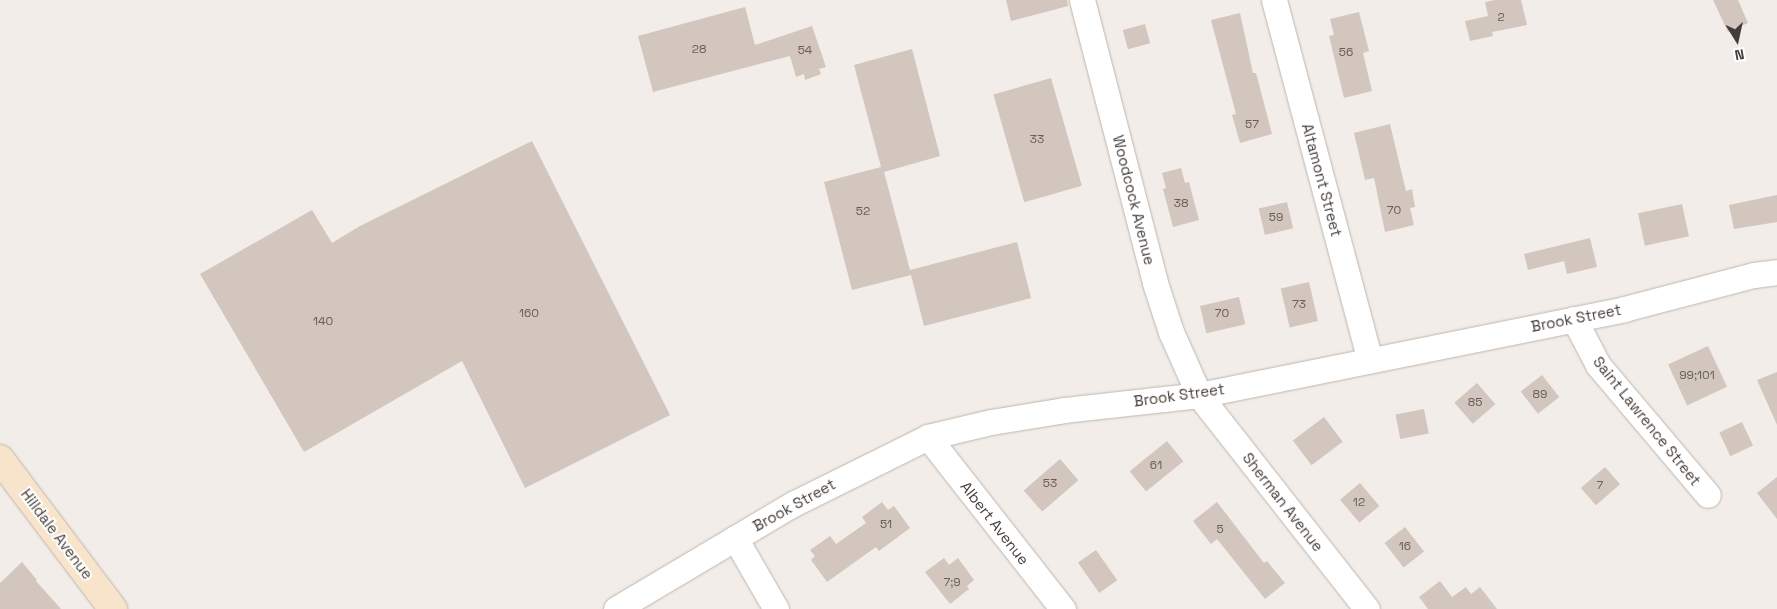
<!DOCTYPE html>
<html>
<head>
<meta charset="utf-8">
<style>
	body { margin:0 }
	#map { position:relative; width:1777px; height:609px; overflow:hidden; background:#f2ede8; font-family:"Space Grotesk",sans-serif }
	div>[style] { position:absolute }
	.building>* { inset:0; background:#d2c6bf; transform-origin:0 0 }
	.roads { filter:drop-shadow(0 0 1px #bfb5ae) drop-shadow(0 0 1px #bfb5ae) }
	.minor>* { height:25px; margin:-12.5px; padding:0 12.5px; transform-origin:12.5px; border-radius:12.5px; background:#fff }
	.secondary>* { height:28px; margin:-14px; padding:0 14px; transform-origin:14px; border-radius:14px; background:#f8e4cb }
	span { translate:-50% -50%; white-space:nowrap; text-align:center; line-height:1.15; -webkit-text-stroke:4px #fff; paint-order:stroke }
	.number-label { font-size:12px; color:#685e59 }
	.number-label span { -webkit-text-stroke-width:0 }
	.street-label { font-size:15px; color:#443c37 }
	.north { position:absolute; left:1712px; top:15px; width:50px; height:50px; -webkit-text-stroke:4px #fff; paint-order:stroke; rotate:170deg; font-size:14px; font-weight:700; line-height:20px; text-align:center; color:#443c37 }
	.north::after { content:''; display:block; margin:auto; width:18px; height:22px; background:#443c37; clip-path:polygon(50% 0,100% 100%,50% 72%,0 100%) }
</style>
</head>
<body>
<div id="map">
	<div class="building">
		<div style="clip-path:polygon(1006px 0,1067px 0,1068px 6px,1011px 21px)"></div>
		<div style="clip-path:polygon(1495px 0,1521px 0,1527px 25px,1492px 32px,1493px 36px,1470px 41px,1465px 21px,1488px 16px,1485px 2px)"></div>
		<div style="clip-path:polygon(1713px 0,1738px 0,1748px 23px,1728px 32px)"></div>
		<div style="clip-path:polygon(745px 7px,755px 45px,812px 26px,826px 67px,819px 69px,821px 74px,805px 80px,804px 74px,796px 77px,790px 56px,653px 92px,638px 36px)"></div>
		<div style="clip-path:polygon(1359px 12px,1369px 51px,1363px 53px,1372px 91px,1344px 98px,1329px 36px,1334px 35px,1330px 19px)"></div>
		<div style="clip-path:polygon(1240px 13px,1253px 73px,1256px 73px,1272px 134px,1240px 143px,1232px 115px,1236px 114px,1211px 20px)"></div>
		<div style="left:1145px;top:24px;width:20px;height:23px;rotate:75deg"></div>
		<div style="clip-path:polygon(912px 49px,940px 156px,884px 172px,910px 270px,1017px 242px,1031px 298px,924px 326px,911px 275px,852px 290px,824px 182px,881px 167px,854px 65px)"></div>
		<div style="left:1051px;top:78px;width:112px;height:60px;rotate:74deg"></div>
		<div style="clip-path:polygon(1390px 124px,1406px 191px,1412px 189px,1415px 207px,1410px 208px,1414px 225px,1385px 232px,1374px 178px,1365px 180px,1354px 133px)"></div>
		<div style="clip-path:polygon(532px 141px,670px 415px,525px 488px,462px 361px,304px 452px,200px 274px,312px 210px,332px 243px,360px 226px)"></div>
		<div style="clip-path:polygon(1181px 168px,1185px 183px,1189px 182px,1199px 220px,1173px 227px,1163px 189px,1166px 188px,1162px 173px)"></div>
		<div style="clip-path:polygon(1777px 195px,1777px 222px,1734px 229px,1729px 205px)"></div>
		<div style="left:1287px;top:202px;width:27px;height:29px;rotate:77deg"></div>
		<div style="left:1682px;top:204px;width:33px;height:45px;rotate:78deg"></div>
		<div style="clip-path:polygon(1590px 238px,1597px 267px,1567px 274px,1564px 261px,1528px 270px,1524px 254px)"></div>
		<div style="left:1309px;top:282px;width:40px;height:29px;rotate:77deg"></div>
		<div style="left:1239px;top:297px;width:28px;height:40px;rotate:77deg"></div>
		<div style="left:1708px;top:346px;width:45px;height:44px;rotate:65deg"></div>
		<div style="clip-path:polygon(1777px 372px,1777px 425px,1757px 380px)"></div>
		<div style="left:1542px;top:375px;width:28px;height:27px;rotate:52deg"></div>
		<div style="left:1477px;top:383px;width:28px;height:30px;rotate:49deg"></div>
		<div style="left:1424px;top:409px;width:25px;height:29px;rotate:79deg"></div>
		<div style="left:1324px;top:417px;width:31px;height:39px;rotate:53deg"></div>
		<div style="left:1742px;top:422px;width:26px;height:25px;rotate:65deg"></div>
		<div style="left:1167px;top:441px;width:26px;height:48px;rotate:51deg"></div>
		<div style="left:1060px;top:459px;width:28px;height:48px;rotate:49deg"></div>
		<div style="left:1605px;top:467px;width:23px;height:32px;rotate:49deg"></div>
		<div style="clip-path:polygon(1777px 477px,1777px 519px,1757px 493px)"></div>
		<div style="left:1360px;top:483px;width:30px;height:26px;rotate:50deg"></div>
		<div style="clip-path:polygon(882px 502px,888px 510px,894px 506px,910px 528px,879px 551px,876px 547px,827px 582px,811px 560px,815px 556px,810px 550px,830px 536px,836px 544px,866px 523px,862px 517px)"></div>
		<div style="clip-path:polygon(1217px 502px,1264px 563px,1267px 561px,1285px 583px,1265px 599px,1217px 539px,1211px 544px,1193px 521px)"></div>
		<div style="left:1405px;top:527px;width:31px;height:26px;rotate:52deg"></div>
		<div style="left:1096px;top:550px;width:37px;height:22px;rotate:55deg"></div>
		<div style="clip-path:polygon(944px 558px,949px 565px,958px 558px,974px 580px,967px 586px,969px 589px,950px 604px,925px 572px)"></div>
		<div style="clip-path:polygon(22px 562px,37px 580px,36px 581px,61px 609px,0 609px,0 583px)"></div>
		<div style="clip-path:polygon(1440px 581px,1452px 597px,1466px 587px,1471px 594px,1480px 587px,1497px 609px,1428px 609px,1419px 597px)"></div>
	</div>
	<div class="roads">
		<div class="minor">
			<div style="left:1082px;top:0;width:292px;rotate:75.5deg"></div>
			<div style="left:1155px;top:283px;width:52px;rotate:71.9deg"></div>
			<div style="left:1171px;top:332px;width:69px;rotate:66deg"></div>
			<div style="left:1199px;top:395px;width:272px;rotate:51.9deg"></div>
			<div style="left:1274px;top:0;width:373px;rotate:75.1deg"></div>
			<div style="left:1574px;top:319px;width:52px;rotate:62.4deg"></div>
			<div style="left:1598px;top:365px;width:170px;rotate:49.8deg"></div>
			<div style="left:928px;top:437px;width:219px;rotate:51.9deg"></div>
			<div style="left:735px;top:538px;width:82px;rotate:60deg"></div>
			<div style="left:616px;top:609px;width:206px;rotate:-30.7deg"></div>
			<div style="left:793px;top:504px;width:151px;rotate:-26.4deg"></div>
			<div style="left:928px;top:437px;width:65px;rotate:-13.4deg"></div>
			<div style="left:991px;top:422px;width:74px;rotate:-9.3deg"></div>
			<div style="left:1064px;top:410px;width:136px;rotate:-6.3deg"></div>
			<div style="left:1199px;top:395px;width:434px;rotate:-11.4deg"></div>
			<div style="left:1624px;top:309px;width:134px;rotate:-14.7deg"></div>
			<div style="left:1754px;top:275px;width:23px;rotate:-7deg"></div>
		</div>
		<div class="secondary">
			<div style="left:0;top:459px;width:188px;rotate:53deg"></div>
		</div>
	</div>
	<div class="number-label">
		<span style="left:1501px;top:18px">2</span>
		<span style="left:699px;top:50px">28</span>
		<span style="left:805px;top:51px">54</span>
		<span style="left:1346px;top:53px">56</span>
		<span style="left:1252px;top:125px">57</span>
		<span style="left:1037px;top:140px">33</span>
		<span style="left:1181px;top:204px">38</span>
		<span style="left:1394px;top:211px">70</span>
		<span style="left:863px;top:212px">52</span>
		<span style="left:1276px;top:218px">59</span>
		<span style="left:1299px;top:305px">73</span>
		<span style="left:529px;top:314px">160</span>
		<span style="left:1222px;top:314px">70</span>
		<span style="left:323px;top:322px">140</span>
		<span style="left:1697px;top:376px">99;101</span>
		<span style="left:1540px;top:395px">89</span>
		<span style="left:1475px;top:403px">85</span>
		<span style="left:1156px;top:466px">61</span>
		<span style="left:1050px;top:484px">53</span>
		<span style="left:1600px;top:486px">7</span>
		<span style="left:1359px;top:503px">12</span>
		<span style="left:886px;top:525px">51</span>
		<span style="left:1220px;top:530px">5</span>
		<span style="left:1405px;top:547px">16</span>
		<span style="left:952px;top:583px">7;9</span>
	</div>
	<div class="street-label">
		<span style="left:1322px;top:180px;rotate:75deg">Altamont Street</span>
		<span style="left:1134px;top:200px;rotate:76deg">Woodcock Avenue</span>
		<span style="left:1576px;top:318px;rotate:-11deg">Brook Street</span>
		<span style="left:1179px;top:395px;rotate:-8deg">Brook Street</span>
		<span style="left:1647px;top:421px;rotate:51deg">Saint Lawrence Street</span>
		<span style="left:1283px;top:502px;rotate:52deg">Sherman Avenue</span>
		<span style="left:794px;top:505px;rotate:-29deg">Brook Street</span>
		<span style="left:995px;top:523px;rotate:52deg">Albert Avenue</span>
		<span style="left:57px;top:534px;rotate:53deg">Hilldale Avenue</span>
	</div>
	<div class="north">N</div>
</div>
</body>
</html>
